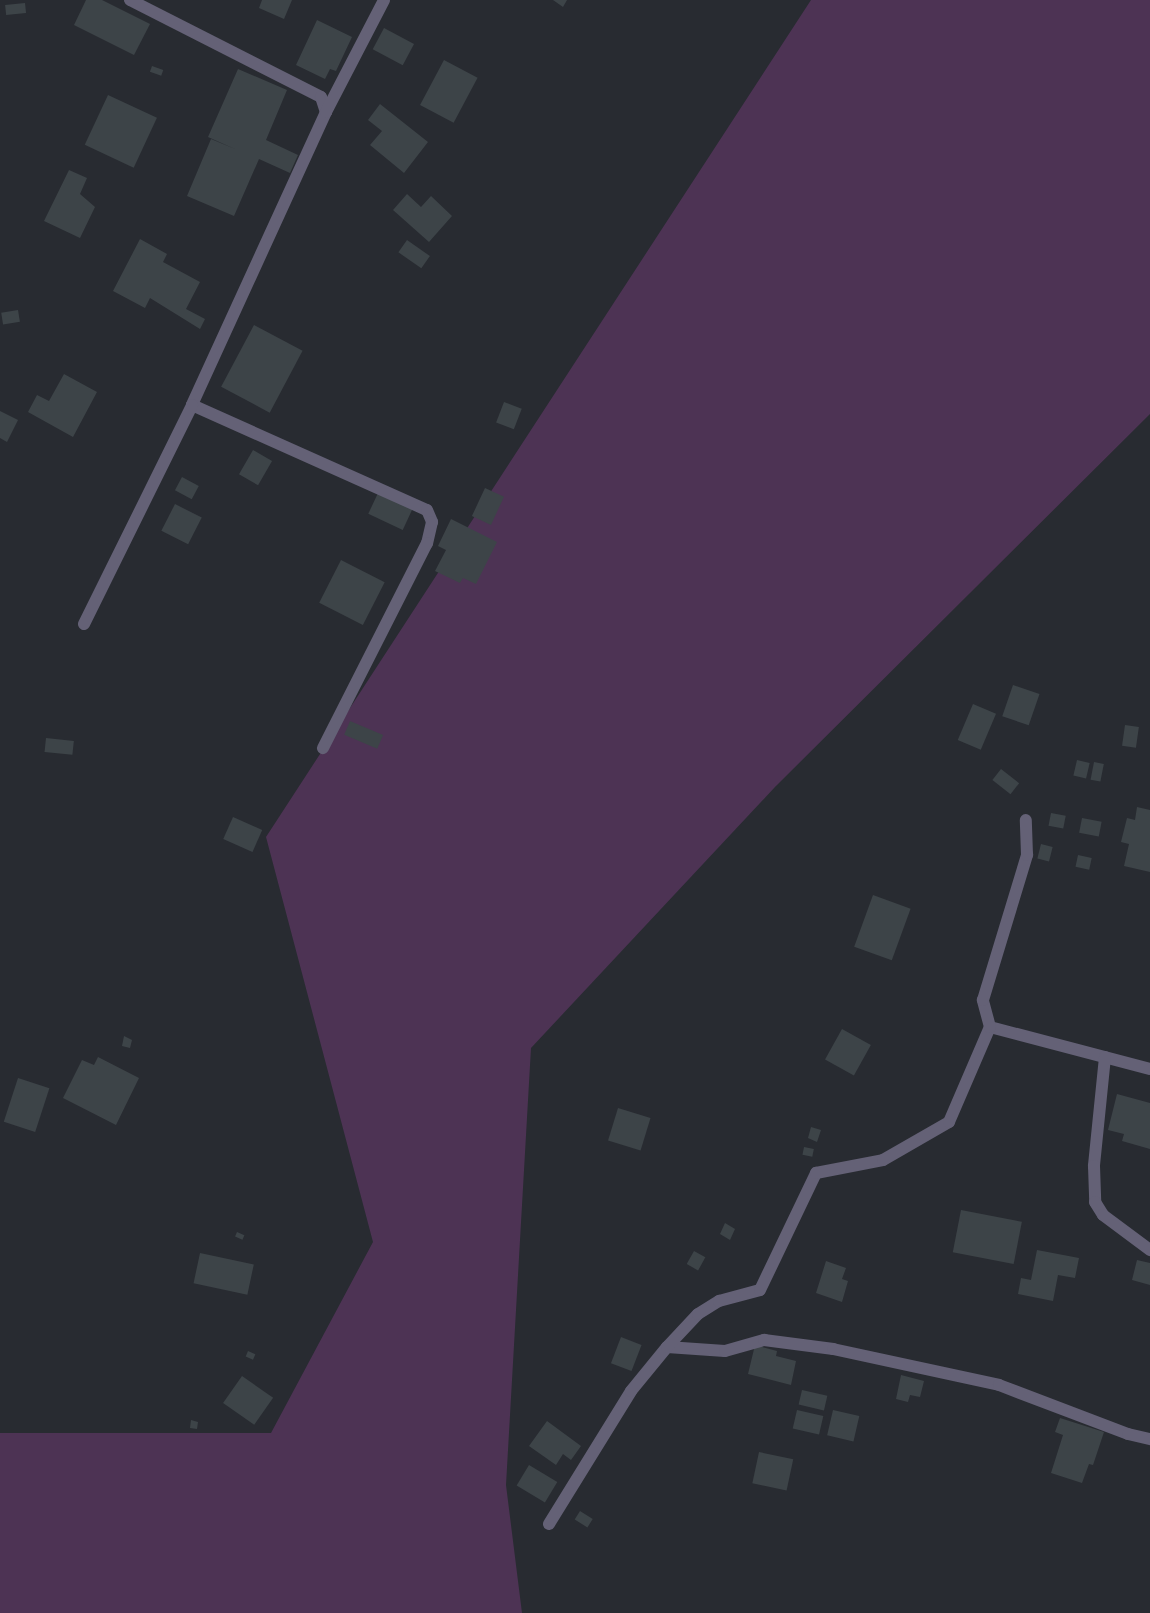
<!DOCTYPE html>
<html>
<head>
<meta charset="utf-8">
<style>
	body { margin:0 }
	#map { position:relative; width:1150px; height:1613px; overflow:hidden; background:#282b31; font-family:Signika,sans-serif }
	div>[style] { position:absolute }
	.green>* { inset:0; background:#4d3354 }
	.building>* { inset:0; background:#3d4448; transform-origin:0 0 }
	.minor>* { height:12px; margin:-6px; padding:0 6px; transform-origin:6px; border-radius:6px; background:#646176 }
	span { translate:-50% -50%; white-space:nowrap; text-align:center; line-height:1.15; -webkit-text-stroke:5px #121416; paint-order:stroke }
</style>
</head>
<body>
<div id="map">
	<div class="green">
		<div style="clip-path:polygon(811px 0,1150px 0,1150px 414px,775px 787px,531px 1048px,506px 1485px,522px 1613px,0 1613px,0 1433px,271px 1433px,373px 1242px,266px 837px)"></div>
	</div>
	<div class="building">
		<div style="clip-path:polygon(86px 0,102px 0,150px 24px,134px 55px,74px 25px)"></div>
		<div style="clip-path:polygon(262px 0,292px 0,284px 19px,259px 8px)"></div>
		<div style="clip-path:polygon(553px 0,567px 0,563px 7px)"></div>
		<div style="left:25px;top:3px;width:10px;height:20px;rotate:84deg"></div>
		<div style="clip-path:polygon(317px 20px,352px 37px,336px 71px,330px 69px,325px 79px,296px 65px)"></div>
		<div style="left:384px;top:28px;width:34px;height:24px;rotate:28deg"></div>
		<div style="left:444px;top:60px;width:38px;height:51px;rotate:28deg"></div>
		<div style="left:152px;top:66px;width:12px;height:6px;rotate:20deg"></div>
		<div style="clip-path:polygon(238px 69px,287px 90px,266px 140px,298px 155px,290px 173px,259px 159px,234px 216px,187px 196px,211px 139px,235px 149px,208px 137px)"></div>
		<div style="left:108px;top:95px;width:54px;height:55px;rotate:25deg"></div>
		<div style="clip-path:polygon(380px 104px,428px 142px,404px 173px,370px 145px,382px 131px,368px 120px)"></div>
		<div style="clip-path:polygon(69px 170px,87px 178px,80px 194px,95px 207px,80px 238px,44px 221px)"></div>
		<div style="clip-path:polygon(407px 194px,421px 207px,431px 196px,452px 216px,429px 242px,393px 210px)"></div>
		<div style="clip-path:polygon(140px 239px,167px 254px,163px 262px,200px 282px,186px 309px,205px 319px,200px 329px,150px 298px,145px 308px,113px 291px)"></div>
		<div style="left:407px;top:240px;width:28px;height:15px;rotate:35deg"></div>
		<div style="left:18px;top:310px;width:12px;height:17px;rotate:81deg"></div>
		<div style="left:254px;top:325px;width:55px;height:70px;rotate:28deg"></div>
		<div style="clip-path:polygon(64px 374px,97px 392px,73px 437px,28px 412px,37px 395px,49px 401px)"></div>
		<div style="left:504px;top:402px;width:19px;height:22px;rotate:21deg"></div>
		<div style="clip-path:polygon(0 411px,18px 420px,7px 442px,0 438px)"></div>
		<div style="left:253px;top:450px;width:22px;height:28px;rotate:30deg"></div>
		<div style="left:182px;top:477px;width:19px;height:15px;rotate:28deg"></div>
		<div style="left:485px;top:488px;width:21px;height:31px;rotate:25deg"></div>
		<div style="left:378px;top:493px;width:38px;height:23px;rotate:25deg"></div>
		<div style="left:175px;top:504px;width:30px;height:30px;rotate:27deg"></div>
		<div style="clip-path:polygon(451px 519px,497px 542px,476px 584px,463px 578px,460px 583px,435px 571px,446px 550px,438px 546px)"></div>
		<div style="left:341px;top:560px;width:49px;height:48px;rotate:27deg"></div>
		<div style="left:1013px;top:685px;width:28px;height:33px;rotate:19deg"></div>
		<div style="left:973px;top:704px;width:25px;height:39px;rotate:23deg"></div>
		<div style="left:350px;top:721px;width:36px;height:15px;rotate:23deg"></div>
		<div style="left:1125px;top:725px;width:14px;height:21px;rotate:8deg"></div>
		<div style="left:46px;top:738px;width:28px;height:14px;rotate:6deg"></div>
		<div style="left:1077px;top:760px;width:13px;height:16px;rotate:13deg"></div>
		<div style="left:1094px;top:762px;width:10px;height:18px;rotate:11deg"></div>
		<div style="left:1001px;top:769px;width:23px;height:14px;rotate:38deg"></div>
		<div style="clip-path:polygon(1137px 807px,1150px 810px,1150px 872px,1124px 866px,1129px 844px,1121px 842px,1127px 818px,1135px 820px)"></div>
		<div style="left:1051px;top:813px;width:15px;height:13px;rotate:11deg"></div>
		<div style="left:233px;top:817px;width:32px;height:24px;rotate:24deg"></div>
		<div style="left:1082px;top:818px;width:20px;height:15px;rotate:11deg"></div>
		<div style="left:1041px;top:844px;width:12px;height:15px;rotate:14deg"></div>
		<div style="left:1078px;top:855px;width:14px;height:12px;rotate:12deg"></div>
		<div style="left:873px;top:895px;width:40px;height:55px;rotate:20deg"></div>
		<div style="left:842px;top:1029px;width:33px;height:35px;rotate:29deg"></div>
		<div style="clip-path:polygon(124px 1036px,132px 1040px,130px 1048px,122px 1046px)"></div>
		<div style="clip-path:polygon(98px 1057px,139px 1078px,116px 1125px,63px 1098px,82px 1060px,94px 1065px)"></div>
		<div style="left:18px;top:1078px;width:33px;height:46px;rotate:18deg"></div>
		<div style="clip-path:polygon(1117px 1094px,1150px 1103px,1150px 1149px,1122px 1141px,1124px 1134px,1108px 1130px)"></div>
		<div style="left:618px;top:1108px;width:34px;height:34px;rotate:17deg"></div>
		<div style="clip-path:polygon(811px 1127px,821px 1130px,817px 1142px,808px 1138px)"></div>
		<div style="left:804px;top:1147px;width:10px;height:8px;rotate:11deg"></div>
		<div style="left:961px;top:1210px;width:62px;height:43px;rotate:11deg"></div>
		<div style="clip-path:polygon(725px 1223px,735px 1229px,730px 1240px,720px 1234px)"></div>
		<div style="left:237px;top:1232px;width:8px;height:5px;rotate:23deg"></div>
		<div style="clip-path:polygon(1037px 1250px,1079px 1258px,1075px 1278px,1058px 1275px,1053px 1301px,1018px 1294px,1021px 1278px,1031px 1280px)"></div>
		<div style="left:694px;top:1251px;width:13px;height:15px;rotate:29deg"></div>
		<div style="left:200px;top:1253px;width:55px;height:31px;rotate:12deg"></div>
		<div style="clip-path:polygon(1137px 1260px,1150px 1263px,1150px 1285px,1132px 1280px)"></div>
		<div style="clip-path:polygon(826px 1261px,846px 1268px,842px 1279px,848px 1281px,842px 1302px,816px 1293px)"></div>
		<div style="left:621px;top:1337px;width:22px;height:28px;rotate:21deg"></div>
		<div style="clip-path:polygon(755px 1345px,777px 1351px,776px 1356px,796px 1361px,791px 1385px,748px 1374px)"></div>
		<div style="left:248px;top:1351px;width:8px;height:6px;rotate:23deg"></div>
		<div style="clip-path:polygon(901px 1375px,924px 1381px,920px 1397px,910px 1395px,908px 1402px,896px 1399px)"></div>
		<div style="left:242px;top:1376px;width:38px;height:33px;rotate:35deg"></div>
		<div style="left:802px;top:1390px;width:26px;height:15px;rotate:13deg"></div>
		<div style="left:797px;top:1410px;width:27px;height:19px;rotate:13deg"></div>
		<div style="left:833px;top:1410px;width:27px;height:26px;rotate:13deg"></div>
		<div style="clip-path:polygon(1060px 1418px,1104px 1432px,1093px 1465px,1089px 1464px,1082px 1483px,1051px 1473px,1063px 1435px,1055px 1432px)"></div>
		<div style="clip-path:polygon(191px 1420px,198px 1422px,197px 1429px,190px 1428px)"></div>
		<div style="clip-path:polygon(547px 1421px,581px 1446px,571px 1460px,563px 1454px,556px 1465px,529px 1446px)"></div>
		<div style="left:759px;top:1452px;width:35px;height:32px;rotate:12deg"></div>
		<div style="left:529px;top:1465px;width:33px;height:24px;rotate:31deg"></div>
		<div style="left:580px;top:1511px;width:15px;height:10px;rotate:32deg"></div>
	</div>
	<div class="minor">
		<div style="left:130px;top:0;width:214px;rotate:26.9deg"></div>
		<div style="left:321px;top:97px;width:16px;rotate:72deg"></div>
		<div style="left:326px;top:112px;width:322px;rotate:114.6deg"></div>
		<div style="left:192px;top:405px;width:257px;rotate:24.1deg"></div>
		<div style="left:427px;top:510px;width:13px;rotate:67deg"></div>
		<div style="left:432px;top:522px;width:22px;rotate:103deg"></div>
		<div style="left:427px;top:543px;width:230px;rotate:116.9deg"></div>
		<div style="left:326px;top:112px;width:126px;rotate:-62.6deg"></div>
		<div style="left:84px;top:624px;width:244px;rotate:-63.7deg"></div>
		<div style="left:990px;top:1027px;width:165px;rotate:14.7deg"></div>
		<div style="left:1105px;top:1057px;width:110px;rotate:95.8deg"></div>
		<div style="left:1094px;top:1166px;width:36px;rotate:88deg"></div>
		<div style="left:1095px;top:1202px;width:15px;rotate:58deg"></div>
		<div style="left:1103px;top:1215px;width:59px;rotate:36.7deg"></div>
		<div style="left:667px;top:1347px;width:58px;rotate:3.9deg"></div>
		<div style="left:725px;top:1351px;width:41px;rotate:-15.8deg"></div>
		<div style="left:764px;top:1340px;width:70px;rotate:7.4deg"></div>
		<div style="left:833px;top:1349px;width:170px;rotate:12.2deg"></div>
		<div style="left:999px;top:1385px;width:138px;rotate:20.8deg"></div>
		<div style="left:1128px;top:1434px;width:23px;rotate:13deg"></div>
		<div style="left:549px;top:1524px;width:156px;rotate:-58.3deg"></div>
		<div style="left:631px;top:1391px;width:57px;rotate:-50.7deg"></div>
		<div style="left:667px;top:1347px;width:45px;rotate:-46.8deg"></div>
		<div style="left:698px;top:1314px;width:25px;rotate:-32deg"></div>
		<div style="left:719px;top:1301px;width:42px;rotate:-15deg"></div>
		<div style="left:760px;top:1290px;width:130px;rotate:-64.4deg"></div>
		<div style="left:816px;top:1173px;width:68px;rotate:-11deg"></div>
		<div style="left:883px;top:1160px;width:76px;rotate:-29.9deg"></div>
		<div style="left:949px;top:1122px;width:103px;rotate:-66.7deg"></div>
		<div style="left:990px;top:1027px;width:28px;rotate:-105deg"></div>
		<div style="left:983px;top:1000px;width:152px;rotate:-73.1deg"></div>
		<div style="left:1027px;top:855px;width:35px;rotate:-92deg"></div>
	</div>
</div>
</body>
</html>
